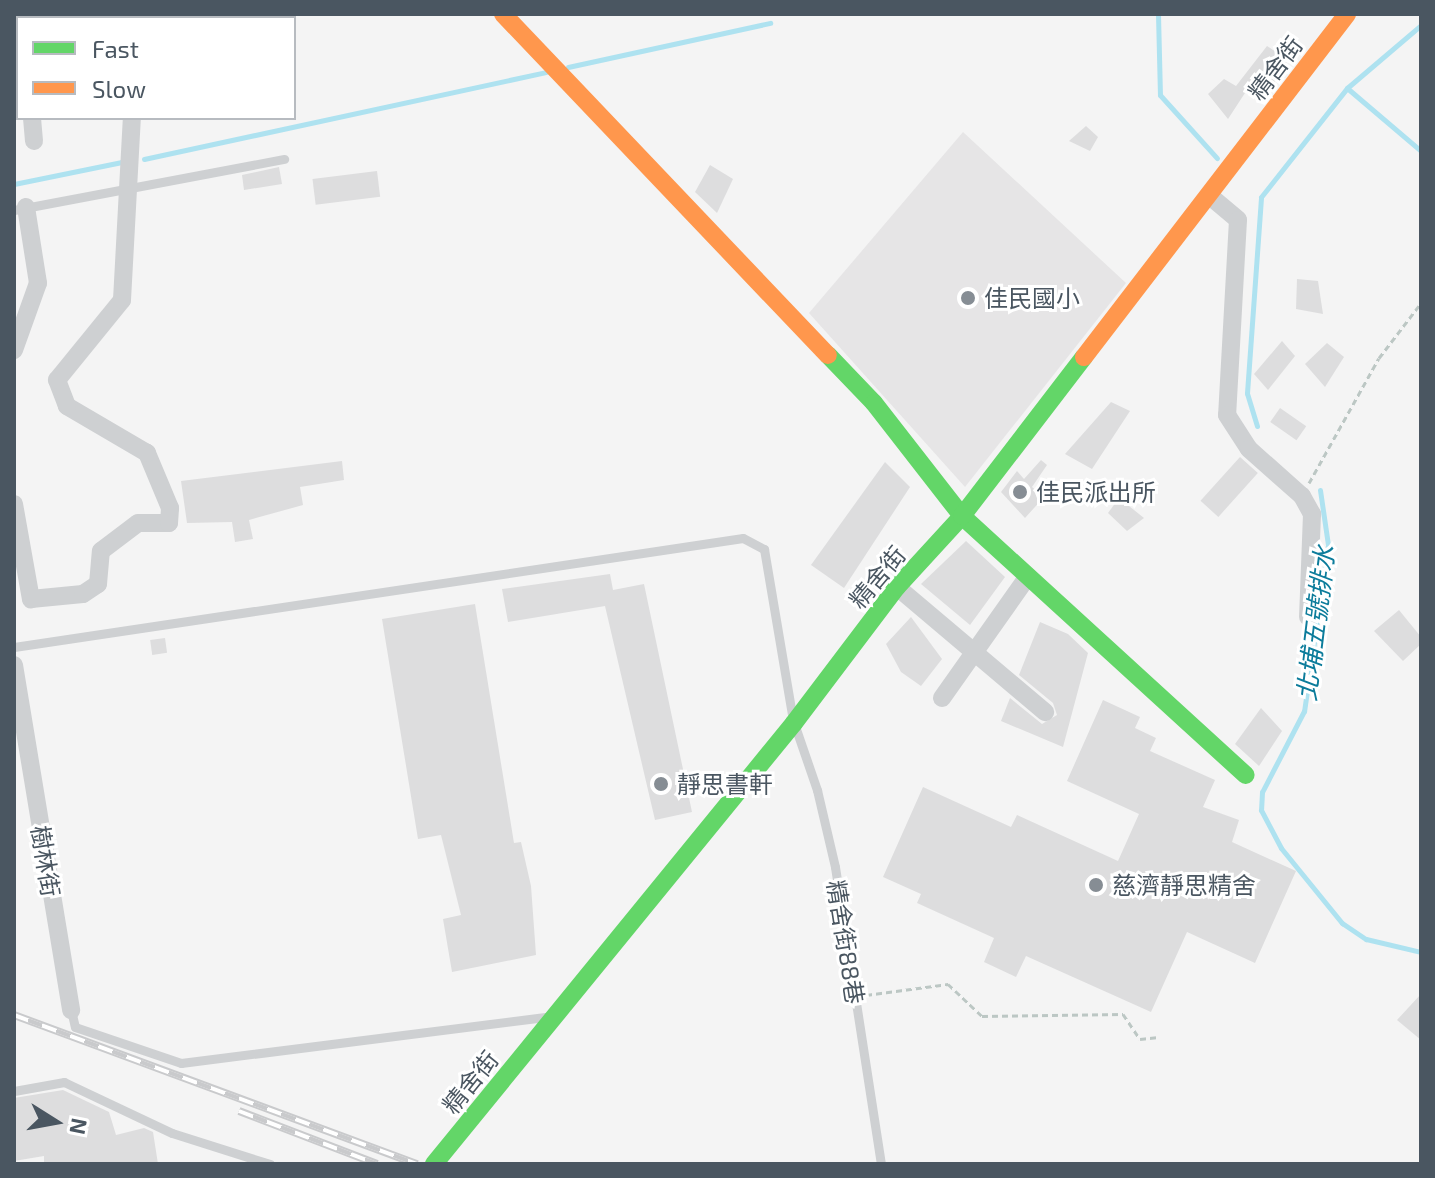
<!DOCTYPE html>
<html>
<head>
<meta charset="utf-8">
<style>
	body { margin:0 }
	#map { position:relative; width:1435px; height:1178px; overflow:hidden; background:#f4f4f4; font-family:"Exo 2","Noto Sans TC",sans-serif }
	div>[style] { position:absolute }
	.education>* { inset:0; background:#e6e5e6 }
	.stream>* { height:5px; margin:-2.5px; padding:0 2.5px; transform-origin:2.5px; border-radius:2.5px; background:#aee2f0 }
	.building>* { inset:0; background:#ddddde; transform-origin:0 0 }
	.path>* { height:3px; margin-top:-1.5px; transform-origin:0; background:repeating-linear-gradient(90deg,#bcc7c4 0 6px,transparent 0 10px) }
	.lane>* { height:9px; margin:-4.5px; padding:0 4.5px; transform-origin:4.5px; border-radius:4.5px; background:#ced0d2 }
	.street>* { height:18px; margin:-9px; padding:0 9px; transform-origin:9px; border-radius:9px; background:#ced0d2 }
	.fast>* { height:18px; margin:-9px; padding:0 9px; transform-origin:9px; border-radius:9px; background:#63d668 }
	.slow>* { height:18px; margin:-9px; padding:0 9px; transform-origin:9px; border-radius:9px; background:#ff974d }
	.rail>* { height:8px; margin-top:-4px; transform-origin:0; background:repeating-linear-gradient(90deg,#fff 0 15px,#c9cacc 0 30px); box-sizing:border-box; border-block:2px solid #c9cacc }
	.dots>* { width:22px; height:22px; translate:-50% -50%; box-sizing:border-box; border:4px solid #fff; border-radius:50% }
	span { translate:-50% -50%; white-space:nowrap; text-align:center; line-height:1.15; -webkit-text-stroke:6px #fff; paint-order:stroke }
	.street-label { font-size:24px; color:#4a5661 }
	.poi-label { font-size:24px; color:#4a5661 }
	.left { translate:0 -50%; text-align:left }
	.water-label { font-size:26px; color:#0c7c9b; font-style:italic }
	.frame { position:absolute; inset:0; border:16px solid #4a5661; pointer-events:none }
	.legend { position:absolute; left:16px; top:16px; width:280px; height:104px; box-sizing:border-box; background:#fff; border:2px solid #b7bbc0; margin:0; padding:10px 14px; list-style:none; font-size:24px; color:#4a5661 }
	.legend li { display:flex; align-items:center; gap:16px; height:40px }
	.legend b { width:40px; border:2px solid #b7bbc0 }
	.north { position:absolute; left:16px; top:1082px; width:80px; height:80px; -webkit-text-stroke:6px #fff; paint-order:stroke; rotate:101deg; font-size:22px; font-weight:700; line-height:32px; text-align:center; color:#4a5661 }
	.north::after { content:''; display:block; margin:auto; width:28px; height:36px; background:#4a5661; clip-path:polygon(50% 0,100% 100%,50% 72%,0 100%) }
</style>
</head>
<body>
<div id="map">
	<div class="education">
		<div style="clip-path:polygon(963px 132px,1126px 283px,965px 487px,809px 313px)"></div>
	</div>
	<div class="stream">
		<div style="left:1158px;top:14px;width:81px;rotate:88.6deg"></div>
		<div style="left:1160px;top:95px;width:85px;rotate:47.9deg"></div>
		<div style="left:568px;top:67px;width:207px;rotate:-12.3deg"></div>
		<div style="left:1347px;top:88px;width:97px;rotate:-40.4deg"></div>
		<div style="left:144px;top:159px;width:411px;rotate:-12.2deg"></div>
		<div style="left:14px;top:184px;width:110px;rotate:-11.5deg"></div>
		<div style="left:1257px;top:426px;width:34px;rotate:-107deg"></div>
		<div style="left:1247px;top:393px;width:196px;rotate:-85.9deg"></div>
		<div style="left:1261px;top:197px;width:139px;rotate:-51.7deg"></div>
		<div style="left:1347px;top:88px;width:97px;rotate:40.4deg"></div>
		<div style="left:1320px;top:490px;width:56px;rotate:81.7deg"></div>
		<div style="left:1328px;top:545px;width:168px;rotate:98.2deg"></div>
		<div style="left:1304px;top:711px;width:91px;rotate:117.4deg"></div>
		<div style="left:1262px;top:792px;width:18px;rotate:93deg"></div>
		<div style="left:1261px;top:810px;width:43px;rotate:62.2deg"></div>
		<div style="left:1281px;top:848px;width:97px;rotate:50.9deg"></div>
		<div style="left:1342px;top:923px;width:29px;rotate:34deg"></div>
		<div style="left:1366px;top:939px;width:57px;rotate:13.3deg"></div>
	</div>
	<div class="building">
		<div style="clip-path:polygon(1267px 46px,1288px 60px,1274px 83px,1258px 73px,1228px 119px,1208px 94px,1224px 79px,1236px 86px)"></div>
		<div style="clip-path:polygon(1086px 126px,1098px 137px,1090px 151px,1069px 141px)"></div>
		<div style="clip-path:polygon(710px 165px,733px 179px,717px 213px,695px 192px)"></div>
		<div style="clip-path:polygon(279px 167px,282px 184px,244px 190px,242px 175px)"></div>
		<div style="left:377px;top:171px;width:26px;height:65px;rotate:83deg"></div>
		<div style="clip-path:polygon(1297px 279px,1318px 281px,1323px 314px,1296px 309px)"></div>
		<div style="clip-path:polygon(1282px 341px,1295px 356px,1268px 390px,1254px 374px)"></div>
		<div style="clip-path:polygon(1327px 343px,1344px 357px,1325px 387px,1305px 364px)"></div>
		<div style="clip-path:polygon(1111px 402px,1130px 411px,1092px 469px,1065px 454px)"></div>
		<div style="left:1280px;top:408px;width:32px;height:17px;rotate:35deg"></div>
		<div style="left:1240px;top:457px;width:24px;height:59px;rotate:42deg"></div>
		<div style="clip-path:polygon(1041px 460px,1047px 465px,1032px 487px,1044px 497px,1025px 518px,1001px 492px,1017px 471px,1024px 479px)"></div>
		<div style="clip-path:polygon(342px 461px,344px 480px,300px 487px,303px 505px,249px 520px,253px 539px,235px 542px,232px 522px,187px 523px,181px 481px)"></div>
		<div style="clip-path:polygon(885px 462px,910px 487px,844px 588px,811px 565px)"></div>
		<div style="clip-path:polygon(1119px 498px,1144px 518px,1127px 531px,1108px 513px)"></div>
		<div style="clip-path:polygon(966px 541px,1005px 577px,970px 625px,921px 584px)"></div>
		<div style="clip-path:polygon(610px 574px,613px 590px,644px 584px,692px 812px,655px 820px,605px 606px,508px 622px,502px 589px)"></div>
		<div style="clip-path:polygon(475px 604px,514px 843px,521px 842px,531px 886px,536px 955px,452px 972px,443px 919px,461px 915px,441px 835px,418px 839px,382px 619px)"></div>
		<div style="clip-path:polygon(1399px 610px,1421px 637px,1421px 644px,1403px 661px,1374px 631px)"></div>
		<div style="clip-path:polygon(911px 617px,942px 659px,921px 686px,901px 672px,886px 644px)"></div>
		<div style="clip-path:polygon(1040px 622px,1068px 634px,1088px 653px,1063px 747px,1001px 721px,1010px 698px,1042px 724px,1057px 715px,1053px 703px,1019px 675px)"></div>
		<div style="left:165px;top:638px;width:15px;height:15px;rotate:82deg"></div>
		<div style="clip-path:polygon(1103px 700px,1140px 717px,1135px 728px,1156px 738px,1150px 751px,1215px 780px,1203px 807px,1239px 820px,1232px 842px,1296px 871px,1255px 963px,1187px 932px,1151px 1012px,1026px 956px,1016px 977px,984px 962px,994px 938px,917px 903px,921px 894px,883px 877px,923px 787px,1011px 827px,1017px 815px,1118px 861px,1139px 814px,1067px 781px)"></div>
		<div style="clip-path:polygon(1261px 708px,1282px 731px,1259px 766px,1235px 744px)"></div>
		<div style="clip-path:polygon(1421px 994px,1421px 1040px,1397px 1020px)"></div>
		<div style="clip-path:polygon(63px 1090px,109px 1112px,116px 1135px,144px 1128px,153px 1132px,158px 1164px,44px 1164px,44px 1156px,14px 1161px,14px 1098px)"></div>
	</div>
	<div class="path">
		<div style="left:1309px;top:483px;width:143px;rotate:-60.8deg"></div>
		<div style="left:1379px;top:358px;width:69px;rotate:-52.6deg"></div>
		<div style="left:866px;top:995px;width:83px;rotate:-7.6deg"></div>
		<div style="left:948px;top:984px;width:47px;rotate:43.3deg"></div>
		<div style="left:982px;top:1016px;width:141px;rotate:-0.8deg"></div>
		<div style="left:1123px;top:1014px;width:30px;rotate:56deg"></div>
		<div style="left:1140px;top:1039px;width:19px;rotate:-6deg"></div>
	</div>
	<div class="lane">
		<div style="left:14px;top:210px;width:275px;rotate:-10.7deg"></div>
		<div style="left:14px;top:647px;width:737px;rotate:-8.5deg"></div>
		<div style="left:743px;top:538px;width:24px;rotate:28deg"></div>
		<div style="left:764px;top:549px;width:167px;rotate:80.4deg"></div>
		<div style="left:796px;top:729px;width:65px;rotate:71deg"></div>
		<div style="left:817px;top:790px;width:79px;rotate:76.8deg"></div>
		<div style="left:835px;top:867px;width:301px;rotate:81.2deg"></div>
		<div style="left:71px;top:1010px;width:17px;rotate:77deg"></div>
		<div style="left:75px;top:1027px;width:112px;rotate:18.8deg"></div>
		<div style="left:181px;top:1063px;width:367px;rotate:-7.2deg"></div>
		<div style="left:14px;top:1091px;width:51px;rotate:-10.2deg"></div>
		<div style="left:64px;top:1082px;width:119px;rotate:25.3deg"></div>
		<div style="left:172px;top:1133px;width:103px;rotate:17.6deg"></div>
	</div>
	<div class="street">
		<div style="left:20px;top:14px;width:4px;rotate:90deg"></div>
		<div style="left:82px;top:18px;width:6px;rotate:-45deg"></div>
		<div style="left:204px;top:18px;width:6px;rotate:-45deg"></div>
		<div style="left:32px;top:118px;width:23px;rotate:85deg"></div>
		<div style="left:1211px;top:197px;width:35px;rotate:40deg"></div>
		<div style="left:1238px;top:220px;width:195px;rotate:93.2deg"></div>
		<div style="left:1227px;top:415px;width:40px;rotate:57.1deg"></div>
		<div style="left:1249px;top:449px;width:71px;rotate:41.6deg"></div>
		<div style="left:1302px;top:496px;width:21px;rotate:61deg"></div>
		<div style="left:1312px;top:514px;width:103px;rotate:92.2deg"></div>
		<div style="left:14px;top:350px;width:71px;rotate:-70.3deg"></div>
		<div style="left:38px;top:283px;width:77px;rotate:-99deg"></div>
		<div style="left:14px;top:504px;width:97px;rotate:79.9deg"></div>
		<div style="left:31px;top:599px;width:52px;rotate:-5.5deg"></div>
		<div style="left:83px;top:594px;width:18px;rotate:-34deg"></div>
		<div style="left:98px;top:584px;width:33px;rotate:-85deg"></div>
		<div style="left:101px;top:551px;width:46px;rotate:-37.1deg"></div>
		<div style="left:138px;top:523px;width:31px"></div>
		<div style="left:169px;top:523px;width:15px;rotate:-86deg"></div>
		<div style="left:170px;top:508px;width:60px;rotate:-112.7deg"></div>
		<div style="left:147px;top:453px;width:93px;rotate:-149.6deg"></div>
		<div style="left:67px;top:406px;width:28px;rotate:-111deg"></div>
		<div style="left:57px;top:380px;width:103px;rotate:-50.9deg"></div>
		<div style="left:122px;top:300px;width:182px;rotate:-86.9deg"></div>
		<div style="left:897px;top:587px;width:194px;rotate:40.2deg"></div>
		<div style="left:14px;top:665px;width:350px;rotate:80.6deg"></div>
		<div style="left:942px;top:698px;width:149px;rotate:-54.8deg"></div>
	</div>
	<div class="fast">
		<div style="left:828px;top:355px;width:66px;rotate:46.2deg"></div>
		<div style="left:874px;top:403px;width:143px;rotate:52.1deg"></div>
		<div style="left:962px;top:516px;width:384px;rotate:42.4deg"></div>
		<div style="left:434px;top:1164px;width:569px;rotate:-50.77deg"></div>
		<div style="left:794px;top:723px;width:171px;rotate:-52.9deg"></div>
		<div style="left:897px;top:587px;width:96px;rotate:-47.5deg"></div>
		<div style="left:962px;top:516px;width:200px;rotate:-52.5deg"></div>
	</div>
	<div class="slow">
		<div style="left:503px;top:14px;width:471px;rotate:46.4deg"></div>
		<div style="left:1084px;top:357px;width:432px;rotate:-52.5deg"></div>
	</div>
	<div class="rail">
		<div style="left:14px;top:1015px;width:430px;rotate:20.3deg"></div>
		<div style="left:239px;top:1111px;width:148px;rotate:21deg"></div>
	</div>
	<div class="dots">
		<div style="left:968px;top:298px;background:#868d94"></div>
		<div style="left:1020px;top:492px;background:#868d94"></div>
		<div style="left:661px;top:784px;background:#868d94"></div>
		<div style="left:1096px;top:885px;background:#868d94"></div>
	</div>
	<div class="street-label">
		<span style="left:1275px;top:68px;rotate:-53deg">精舍街</span>
		<span style="left:877px;top:577px;rotate:-50deg">精舍街</span>
		<span style="left:46px;top:861px;rotate:81deg">樹林街</span>
		<span style="left:846px;top:942px;rotate:81deg">精舍街88巷</span>
		<span style="left:470px;top:1082px;rotate:-51deg">精舍街</span>
	</div>
	<div class="poi-label">
		<span class="left" style="left:984px;top:298px">佳民國小</span>
		<span class="left" style="left:1036px;top:492px">佳民派出所</span>
		<span class="left" style="left:677px;top:784px">靜思書軒</span>
		<span class="left" style="left:1112px;top:885px">慈濟靜思精舍</span>
	</div>
	<div class="water-label">
		<span style="left:1315px;top:623px;rotate:-83deg">北埔五號排水</span>
	</div>
	<div class="frame"></div>
	<ul class="legend">
	<li><b style="height:10px;background:#63d668"></b>Fast</li>
	<li><b style="height:10px;background:#ff974d"></b>Slow</li>
	</ul>
	<div class="north">N</div>
</div>
</body>
</html>
